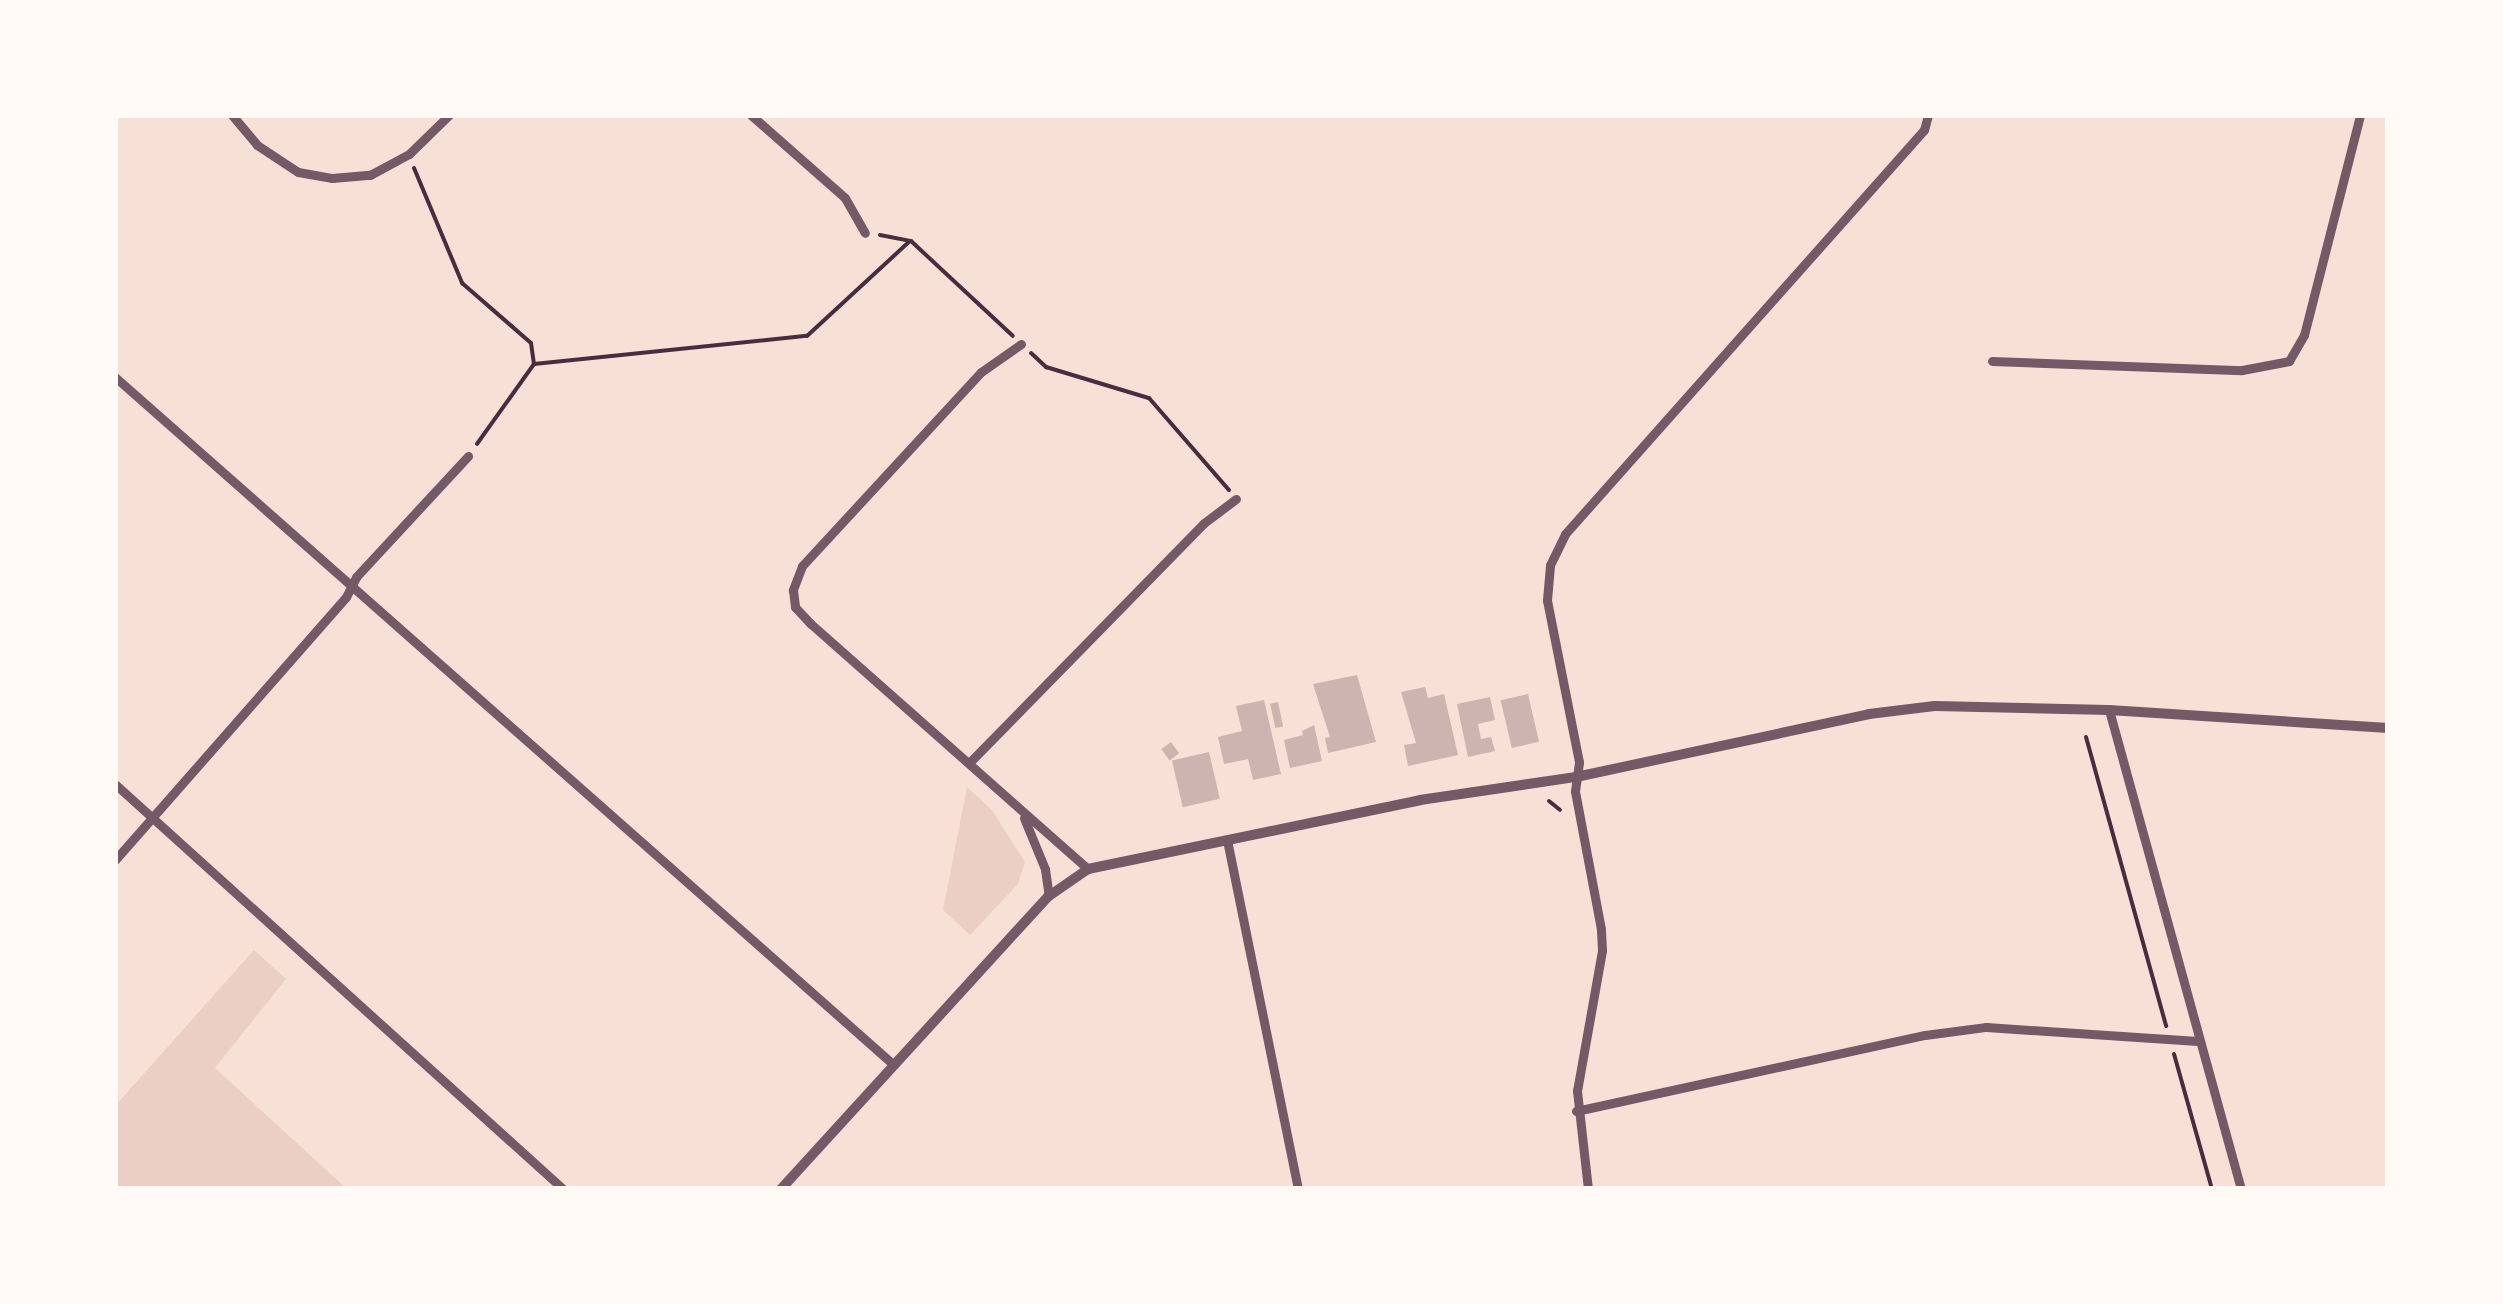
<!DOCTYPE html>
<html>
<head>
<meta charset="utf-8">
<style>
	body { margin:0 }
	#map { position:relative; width:2503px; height:1304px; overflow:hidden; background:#f7e1d7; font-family:"Golos Text",sans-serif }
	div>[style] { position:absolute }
	.green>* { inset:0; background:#ebcfc5 }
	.building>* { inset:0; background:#ccb4b1; transform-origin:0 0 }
	.path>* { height:4px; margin:-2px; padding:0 2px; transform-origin:2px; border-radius:2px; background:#4a2c40 }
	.minor>* { height:9px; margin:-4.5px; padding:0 4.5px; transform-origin:4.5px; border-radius:4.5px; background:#755966 }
	.tertiary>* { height:10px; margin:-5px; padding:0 5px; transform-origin:5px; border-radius:5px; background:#755966 }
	span { translate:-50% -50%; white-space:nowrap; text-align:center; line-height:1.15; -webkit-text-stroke:9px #fffaf5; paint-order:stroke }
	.frame { position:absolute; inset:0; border:118px solid #fffaf5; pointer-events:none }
</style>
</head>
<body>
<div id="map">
	<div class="green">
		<div style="clip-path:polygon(967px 787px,992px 810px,1025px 862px,1018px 884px,970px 935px,943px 910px)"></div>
		<div style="clip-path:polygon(254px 950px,286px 979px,215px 1068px,347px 1189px,115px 1189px,115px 1106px)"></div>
	</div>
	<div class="building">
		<div style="clip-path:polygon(1357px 675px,1376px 742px,1328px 753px,1325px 738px,1330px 737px,1313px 684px)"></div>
		<div style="clip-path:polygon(1425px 687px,1428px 698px,1444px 694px,1458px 755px,1408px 766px,1404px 745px,1416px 743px,1401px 692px)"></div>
		<div style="left:1528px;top:694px;width:49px;height:28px;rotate:77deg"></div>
		<div style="clip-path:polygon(1490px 697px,1495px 720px,1478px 724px,1481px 739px,1491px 737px,1495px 751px,1468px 757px,1457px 704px)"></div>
		<div style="clip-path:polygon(1264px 700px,1281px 774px,1253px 780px,1248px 759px,1224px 764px,1218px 737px,1242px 731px,1236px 706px)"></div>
		<div style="left:1278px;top:702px;width:25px;height:8px;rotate:78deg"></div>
		<div style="clip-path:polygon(1314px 725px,1322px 761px,1290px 768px,1284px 740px,1303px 735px,1302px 731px)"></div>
		<div style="left:1171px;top:742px;width:14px;height:12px;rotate:54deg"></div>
		<div style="left:1209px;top:752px;width:48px;height:38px;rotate:77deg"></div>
	</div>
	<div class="path">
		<div style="left:414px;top:168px;width:125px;rotate:67.3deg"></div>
		<div style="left:462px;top:283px;width:91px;rotate:41deg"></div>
		<div style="left:531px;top:343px;width:21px;rotate:82deg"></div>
		<div style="left:534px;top:364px;width:98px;rotate:125.5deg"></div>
		<div style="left:880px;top:235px;width:32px;rotate:11deg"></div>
		<div style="left:911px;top:241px;width:139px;rotate:43deg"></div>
		<div style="left:1031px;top:353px;width:21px;rotate:43deg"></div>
		<div style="left:1046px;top:367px;width:108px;rotate:16.8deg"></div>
		<div style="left:1149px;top:398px;width:122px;rotate:49deg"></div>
		<div style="left:534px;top:364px;width:274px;rotate:-5.9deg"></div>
		<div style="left:807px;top:336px;width:140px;rotate:-42.7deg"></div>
		<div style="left:2086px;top:737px;width:300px;rotate:74.5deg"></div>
		<div style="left:1549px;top:801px;width:14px;rotate:39deg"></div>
		<div style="left:2174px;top:1054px;width:140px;rotate:74.3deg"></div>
	</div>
	<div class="minor">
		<div style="left:232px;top:115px;width:39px;rotate:50deg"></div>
		<div style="left:257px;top:145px;width:49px;rotate:33.4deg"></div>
		<div style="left:298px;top:172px;width:35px;rotate:10deg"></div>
		<div style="left:332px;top:178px;width:38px;rotate:-5deg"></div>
		<div style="left:370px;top:175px;width:44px;rotate:-28.3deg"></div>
		<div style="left:409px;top:154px;width:56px;rotate:-44.3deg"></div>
		<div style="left:751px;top:115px;width:125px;rotate:41.4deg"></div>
		<div style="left:845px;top:198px;width:40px;rotate:60.3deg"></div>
		<div style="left:1021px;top:344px;width:49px;rotate:145deg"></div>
		<div style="left:981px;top:372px;width:264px;rotate:132.7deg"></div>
		<div style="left:802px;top:566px;width:26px;rotate:111deg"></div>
		<div style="left:793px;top:590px;width:17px;rotate:83deg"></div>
		<div style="left:795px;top:607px;width:23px;rotate:47deg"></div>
		<div style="left:811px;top:624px;width:370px;rotate:41.5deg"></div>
		<div style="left:1992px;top:361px;width:250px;rotate:2.1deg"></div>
		<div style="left:2242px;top:370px;width:48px;rotate:-10.8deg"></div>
		<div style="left:2289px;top:361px;width:30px;rotate:-60deg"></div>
		<div style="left:2304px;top:335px;width:227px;rotate:-75.7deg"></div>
		<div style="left:115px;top:377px;width:1039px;rotate:41.45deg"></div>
		<div style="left:2109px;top:710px;width:497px;rotate:74.6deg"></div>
		<div style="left:969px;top:763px;width:336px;rotate:-45.6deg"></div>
		<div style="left:1204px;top:523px;width:40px;rotate:-37deg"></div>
		<div style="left:115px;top:784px;width:604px;rotate:42.11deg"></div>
		<div style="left:1024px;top:818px;width:55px;rotate:67.6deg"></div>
		<div style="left:1045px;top:869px;width:27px;rotate:82deg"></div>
		<div style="left:1227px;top:840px;width:356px;rotate:78.5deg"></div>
		<div style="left:115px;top:860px;width:350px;rotate:-48.7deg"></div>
		<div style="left:346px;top:597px;width:22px;rotate:-63deg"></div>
		<div style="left:356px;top:577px;width:165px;rotate:-47.2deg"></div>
		<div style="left:1576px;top:1111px;width:357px;rotate:-12.3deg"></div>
		<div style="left:1925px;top:1035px;width:62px;rotate:-7.5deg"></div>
		<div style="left:1986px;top:1027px;width:212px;rotate:3.8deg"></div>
		<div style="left:1588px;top:1189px;width:99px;rotate:-96.4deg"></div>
		<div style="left:1577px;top:1091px;width:143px;rotate:-79.9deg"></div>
		<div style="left:1602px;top:950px;width:21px;rotate:-93deg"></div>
		<div style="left:1601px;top:929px;width:140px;rotate:-100.7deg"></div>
		<div style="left:1575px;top:791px;width:29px;rotate:-82deg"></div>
		<div style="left:1579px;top:762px;width:165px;rotate:-101.2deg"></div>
		<div style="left:1547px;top:600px;width:35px;rotate:-85deg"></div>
		<div style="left:1550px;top:565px;width:34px;rotate:-64deg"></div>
		<div style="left:1565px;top:534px;width:540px;rotate:-48.38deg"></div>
		<div style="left:1924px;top:130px;width:16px;rotate:-75deg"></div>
	</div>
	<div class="tertiary">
		<div style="left:781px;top:1189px;width:397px;rotate:-47.6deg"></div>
		<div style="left:1049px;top:896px;width:47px;rotate:-34.7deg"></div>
		<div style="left:1088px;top:869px;width:339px;rotate:-11.7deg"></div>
		<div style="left:1420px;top:800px;width:158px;rotate:-8.4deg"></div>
		<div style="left:1576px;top:777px;width:300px;rotate:-12.1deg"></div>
		<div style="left:1869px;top:714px;width:66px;rotate:-6.9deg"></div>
		<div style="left:1935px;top:706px;width:174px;rotate:1.3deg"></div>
		<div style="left:2109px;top:710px;width:280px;rotate:3.7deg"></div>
	</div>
	<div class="frame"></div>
</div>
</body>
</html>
